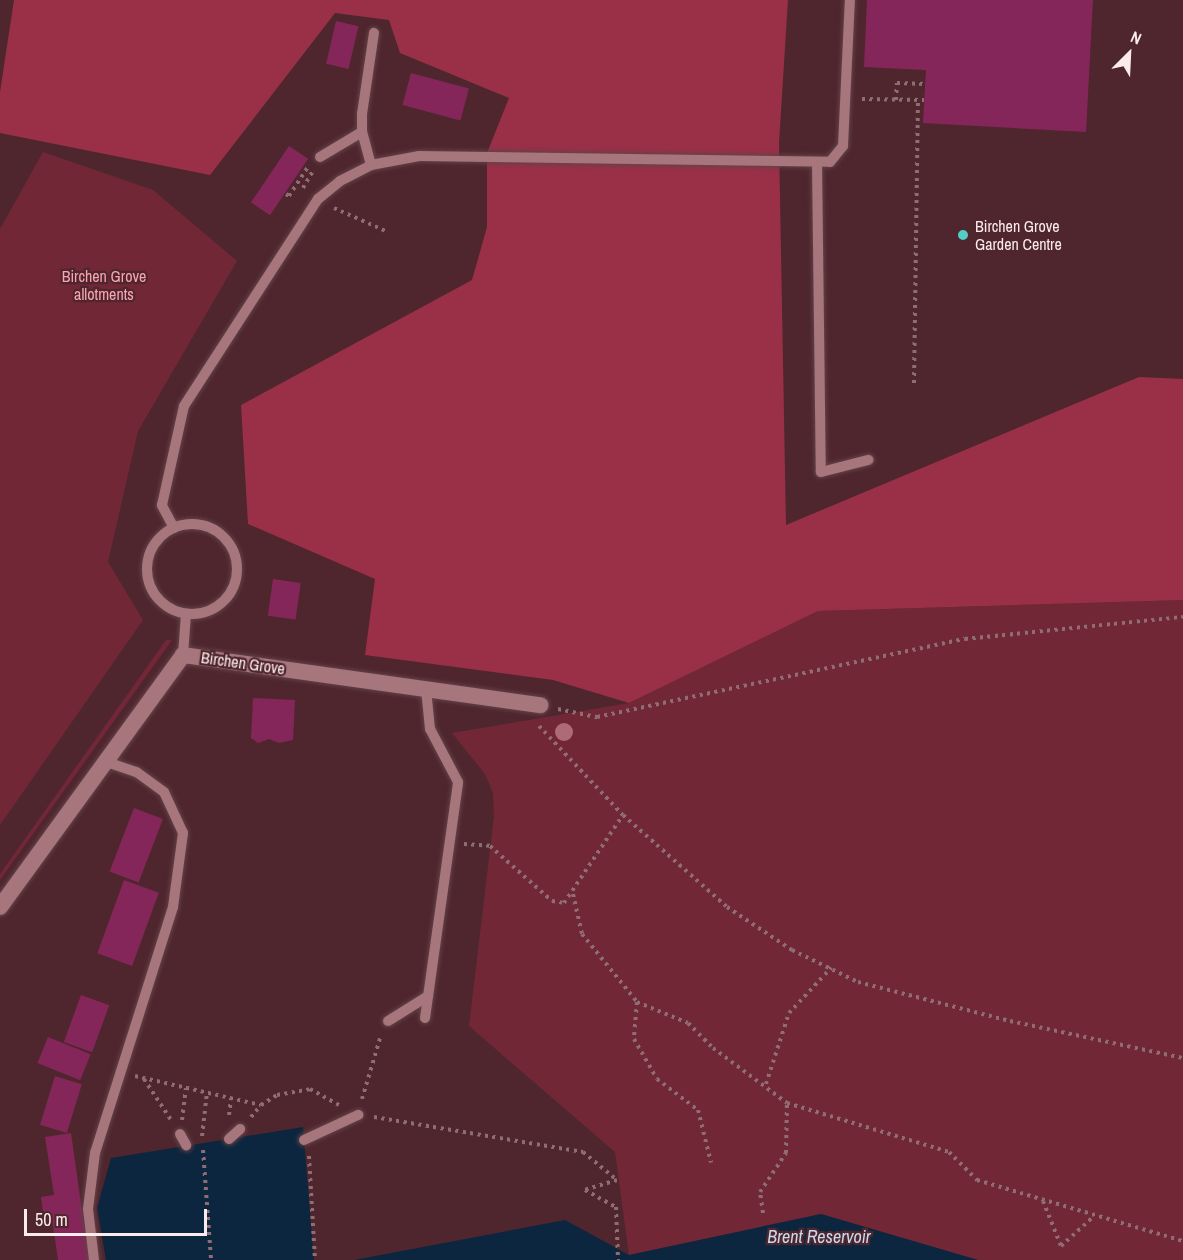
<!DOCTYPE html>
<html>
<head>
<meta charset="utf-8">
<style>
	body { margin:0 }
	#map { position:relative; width:1183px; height:1260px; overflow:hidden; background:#4f262d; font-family:"Archivo Narrow",sans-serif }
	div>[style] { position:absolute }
	.green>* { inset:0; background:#722737 }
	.forest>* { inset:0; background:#993048 }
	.water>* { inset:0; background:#0d263f }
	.building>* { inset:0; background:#85265a; transform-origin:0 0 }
	.path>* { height:4px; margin-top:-2px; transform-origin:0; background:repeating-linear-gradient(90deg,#8e6e73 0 3px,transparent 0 7.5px) }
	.roads { filter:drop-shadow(0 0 2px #634249) drop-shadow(0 0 2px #634249) }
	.service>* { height:10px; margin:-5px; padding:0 5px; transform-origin:5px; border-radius:5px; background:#a7757c }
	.service>.ring { margin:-5px; padding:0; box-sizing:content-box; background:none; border:10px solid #a7757c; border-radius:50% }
	.minor>* { height:16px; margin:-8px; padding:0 8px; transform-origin:8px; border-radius:8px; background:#a7757c }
	.trees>* { width:18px; height:18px; margin:-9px; border-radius:50%; background:#ad6b75 }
	.dots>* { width:16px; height:16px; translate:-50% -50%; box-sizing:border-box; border:3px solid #4f262d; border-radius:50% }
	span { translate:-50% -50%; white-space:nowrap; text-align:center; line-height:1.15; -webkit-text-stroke:4.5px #4f262d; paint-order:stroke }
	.poi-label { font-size:16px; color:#fcebed }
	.left { translate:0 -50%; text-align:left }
	.park-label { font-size:16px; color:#faa4b0 }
	.street-label { font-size:16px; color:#fcebed }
	.water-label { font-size:18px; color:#c8daee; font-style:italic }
	.north { position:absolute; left:1099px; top:24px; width:60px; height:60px; -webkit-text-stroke:4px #4f262d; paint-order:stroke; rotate:24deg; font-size:16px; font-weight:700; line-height:24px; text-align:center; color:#fcebed }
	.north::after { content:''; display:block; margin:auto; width:21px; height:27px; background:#fcebed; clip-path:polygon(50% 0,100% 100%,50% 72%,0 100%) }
	.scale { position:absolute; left:24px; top:1209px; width:183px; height:27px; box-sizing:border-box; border:3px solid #fcebed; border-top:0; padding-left:8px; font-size:18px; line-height:21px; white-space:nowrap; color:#fcebed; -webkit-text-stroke:4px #4f262d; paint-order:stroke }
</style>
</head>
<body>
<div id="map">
	<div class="green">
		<div style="clip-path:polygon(43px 152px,153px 190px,237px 261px,138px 431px,108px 562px,143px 620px,0 825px,0 229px)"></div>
		<div style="clip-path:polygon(1183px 600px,1183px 1260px,978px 1260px,821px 1214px,629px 1255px,615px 1152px,469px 1026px,494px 816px,493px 793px,485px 774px,452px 733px,629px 703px,818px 611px)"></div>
		<div style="clip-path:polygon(166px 640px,172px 640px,0 880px,0 874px)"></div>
	</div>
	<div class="forest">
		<div style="clip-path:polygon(14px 0,788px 0,779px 143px,786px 525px,1139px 377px,1183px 379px,1183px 600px,818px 611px,629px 703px,553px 680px,365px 655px,375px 579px,248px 524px,241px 405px,472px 280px,487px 227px,487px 153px,509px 98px,400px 53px,389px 20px,335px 13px,210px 175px,0 133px,0 92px)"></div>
	</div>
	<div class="water">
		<div style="clip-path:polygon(303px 1127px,314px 1260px,106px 1260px,97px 1208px,111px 1158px)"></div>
		<div style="clip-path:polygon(821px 1214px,978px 1260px,354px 1260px,565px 1220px,629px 1255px)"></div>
	</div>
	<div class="building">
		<div style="clip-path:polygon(867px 0,1093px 0,1086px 132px,923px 123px,926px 70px,864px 67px)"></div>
		<div style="left:336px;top:21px;width:23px;height:44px;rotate:13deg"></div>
		<div style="left:411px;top:73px;width:60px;height:33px;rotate:15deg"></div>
		<div style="left:289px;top:146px;width:23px;height:68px;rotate:34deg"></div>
		<div style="left:273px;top:579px;width:28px;height:37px;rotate:8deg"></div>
		<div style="clip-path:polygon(253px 698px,295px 700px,293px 740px,279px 743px,269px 739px,258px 743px,251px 738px)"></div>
		<div style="left:134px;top:808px;width:31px;height:68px;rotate:21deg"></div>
		<div style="left:124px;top:880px;width:37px;height:78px;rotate:20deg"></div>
		<div style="left:81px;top:995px;width:30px;height:50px;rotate:20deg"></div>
		<div style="left:48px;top:1037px;width:46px;height:28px;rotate:22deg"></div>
		<div style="left:55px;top:1076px;width:28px;height:51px;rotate:17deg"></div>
		<div style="clip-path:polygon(71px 1133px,89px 1260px,58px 1260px,52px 1219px,44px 1220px,41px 1197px,54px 1195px,45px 1137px)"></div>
	</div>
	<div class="path">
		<div style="left:862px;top:99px;width:62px;rotate:0.9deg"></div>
		<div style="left:896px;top:100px;width:17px;rotate:-87deg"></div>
		<div style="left:897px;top:83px;width:28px;rotate:2deg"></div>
		<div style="left:303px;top:188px;width:20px;rotate:-60deg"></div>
		<div style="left:286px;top:194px;width:4px;rotate:34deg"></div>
		<div style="left:289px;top:196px;width:35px;rotate:-57deg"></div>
		<div style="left:334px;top:208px;width:59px;rotate:24deg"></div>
		<div style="left:914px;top:383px;width:283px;rotate:-89.2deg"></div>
		<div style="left:558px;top:709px;width:40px;rotate:12deg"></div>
		<div style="left:597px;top:717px;width:376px;rotate:-12deg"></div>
		<div style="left:965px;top:639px;width:219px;rotate:-5.8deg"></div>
		<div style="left:539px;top:726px;width:122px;rotate:46.7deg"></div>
		<div style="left:623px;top:815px;width:139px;rotate:41.5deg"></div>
		<div style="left:727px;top:907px;width:78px;rotate:33.5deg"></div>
		<div style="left:792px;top:950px;width:73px;rotate:25.9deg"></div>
		<div style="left:858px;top:982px;width:157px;rotate:14.4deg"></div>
		<div style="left:1010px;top:1021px;width:177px;rotate:12.1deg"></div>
		<div style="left:464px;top:844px;width:26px;rotate:4deg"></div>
		<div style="left:490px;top:846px;width:83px;rotate:41.6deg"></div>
		<div style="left:552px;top:901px;width:12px;rotate:9deg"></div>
		<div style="left:564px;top:903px;width:106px;rotate:-56.2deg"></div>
		<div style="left:573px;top:894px;width:41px;rotate:77.3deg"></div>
		<div style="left:582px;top:934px;width:87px;rotate:51deg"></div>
		<div style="left:637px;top:1002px;width:55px;rotate:22.4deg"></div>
		<div style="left:688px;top:1023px;width:35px;rotate:45deg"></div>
		<div style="left:713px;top:1048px;width:92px;rotate:36.6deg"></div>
		<div style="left:787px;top:1103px;width:169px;rotate:16.8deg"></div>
		<div style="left:949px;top:1152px;width:40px;rotate:45deg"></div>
		<div style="left:977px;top:1180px;width:215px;rotate:16.5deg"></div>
		<div style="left:637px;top:1002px;width:37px;rotate:95deg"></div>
		<div style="left:634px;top:1039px;width:46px;rotate:60.1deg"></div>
		<div style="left:657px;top:1079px;width:51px;rotate:37.1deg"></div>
		<div style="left:698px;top:1110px;width:54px;rotate:76deg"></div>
		<div style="left:135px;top:1076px;width:129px;rotate:13deg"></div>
		<div style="left:261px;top:1105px;width:19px;rotate:-32deg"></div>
		<div style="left:277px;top:1095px;width:34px;rotate:-10deg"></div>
		<div style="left:310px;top:1089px;width:33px;rotate:29deg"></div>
		<div style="left:144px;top:1079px;width:49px;rotate:56.6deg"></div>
		<div style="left:766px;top:1084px;width:75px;rotate:-72.1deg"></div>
		<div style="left:789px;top:1013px;width:62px;rotate:-47deg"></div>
		<div style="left:362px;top:1099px;width:67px;rotate:-73.5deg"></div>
		<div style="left:229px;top:1115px;width:17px;rotate:-83deg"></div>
		<div style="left:251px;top:1117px;width:16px;rotate:-50deg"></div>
		<div style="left:374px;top:1117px;width:212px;rotate:9.5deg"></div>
		<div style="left:583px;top:1152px;width:44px;rotate:39.5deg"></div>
		<div style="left:617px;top:1180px;width:34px;rotate:163deg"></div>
		<div style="left:585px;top:1190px;width:35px;rotate:29deg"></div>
		<div style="left:616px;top:1207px;width:53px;rotate:87.8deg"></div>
		<div style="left:182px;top:1120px;width:32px;rotate:-83deg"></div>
		<div style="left:202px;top:1136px;width:44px;rotate:-83.5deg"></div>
		<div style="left:203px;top:1150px;width:110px;rotate:85.8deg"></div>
		<div style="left:309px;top:1156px;width:104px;rotate:86.7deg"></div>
		<div style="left:1043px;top:1201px;width:48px;rotate:68.2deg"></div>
		<div style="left:1061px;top:1246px;width:43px;rotate:-42.2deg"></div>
		<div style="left:763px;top:1213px;width:21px;rotate:-98deg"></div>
		<div style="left:760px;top:1192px;width:47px;rotate:-56.3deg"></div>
		<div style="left:786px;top:1153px;width:50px;rotate:-88.9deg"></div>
	</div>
	<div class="roads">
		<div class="service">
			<div style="left:320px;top:157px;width:49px;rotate:-30.8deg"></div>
			<div style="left:817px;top:162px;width:310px;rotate:89.3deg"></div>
			<div style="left:821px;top:472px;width:49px;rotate:-14.3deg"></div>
			<div style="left:371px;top:165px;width:34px;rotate:-105deg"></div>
			<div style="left:362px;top:132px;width:18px;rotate:-90deg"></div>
			<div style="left:362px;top:114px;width:82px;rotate:-81.6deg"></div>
			<div class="ring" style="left:147px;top:524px;width:80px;height:80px"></div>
			<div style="left:174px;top:528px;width:26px;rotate:-118deg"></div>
			<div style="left:162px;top:505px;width:101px;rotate:-77.5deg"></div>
			<div style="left:184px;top:406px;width:247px;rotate:-57.1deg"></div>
			<div style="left:318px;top:199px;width:28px;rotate:-39deg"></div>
			<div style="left:340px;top:181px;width:35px;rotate:-27deg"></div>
			<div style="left:371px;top:165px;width:49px;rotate:-10.6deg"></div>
			<div style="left:419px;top:156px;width:411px;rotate:0.8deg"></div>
			<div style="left:830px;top:162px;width:21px;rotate:-51deg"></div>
			<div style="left:843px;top:146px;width:146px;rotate:-87.3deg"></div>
			<div style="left:183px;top:655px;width:41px;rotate:-85.8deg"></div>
			<div style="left:425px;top:1018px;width:238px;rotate:-82deg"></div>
			<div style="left:458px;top:782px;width:60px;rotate:-117.8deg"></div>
			<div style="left:430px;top:729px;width:40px;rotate:-95.7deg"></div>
			<div style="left:388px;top:1021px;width:47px;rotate:-32deg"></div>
			<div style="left:180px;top:1134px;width:13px;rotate:61deg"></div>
			<div style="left:229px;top:1139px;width:15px;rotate:-42deg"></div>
			<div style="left:304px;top:1140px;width:60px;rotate:-24.8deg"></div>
			<div style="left:94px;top:1260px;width:51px;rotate:-96.7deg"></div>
			<div style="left:88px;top:1209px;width:56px;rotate:-82.9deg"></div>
			<div style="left:95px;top:1153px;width:258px;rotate:-72.4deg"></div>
			<div style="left:173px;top:907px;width:75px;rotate:-82.3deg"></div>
			<div style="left:183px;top:833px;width:45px;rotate:-114.9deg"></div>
			<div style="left:164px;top:792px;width:34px;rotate:-144deg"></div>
			<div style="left:136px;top:772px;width:34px;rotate:-161deg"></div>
		</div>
		<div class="minor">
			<div style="left:0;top:907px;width:311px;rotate:-54deg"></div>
			<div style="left:183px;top:655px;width:361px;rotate:8deg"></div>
		</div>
	</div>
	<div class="trees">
		<div style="left:564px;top:732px"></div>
	</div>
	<div class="dots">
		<div style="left:963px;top:235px;background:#54cdc7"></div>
	</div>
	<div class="poi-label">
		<span class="left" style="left:975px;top:235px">Birchen Grove<br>Garden Centre</span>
	</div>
	<div class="park-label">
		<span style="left:104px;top:285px">Birchen Grove<br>allotments</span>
	</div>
	<div class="street-label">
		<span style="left:243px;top:663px;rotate:8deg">Birchen Grove</span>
	</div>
	<div class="water-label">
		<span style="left:819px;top:1237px">Brent Reservoir</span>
	</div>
	<div class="north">N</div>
	<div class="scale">50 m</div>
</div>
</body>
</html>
